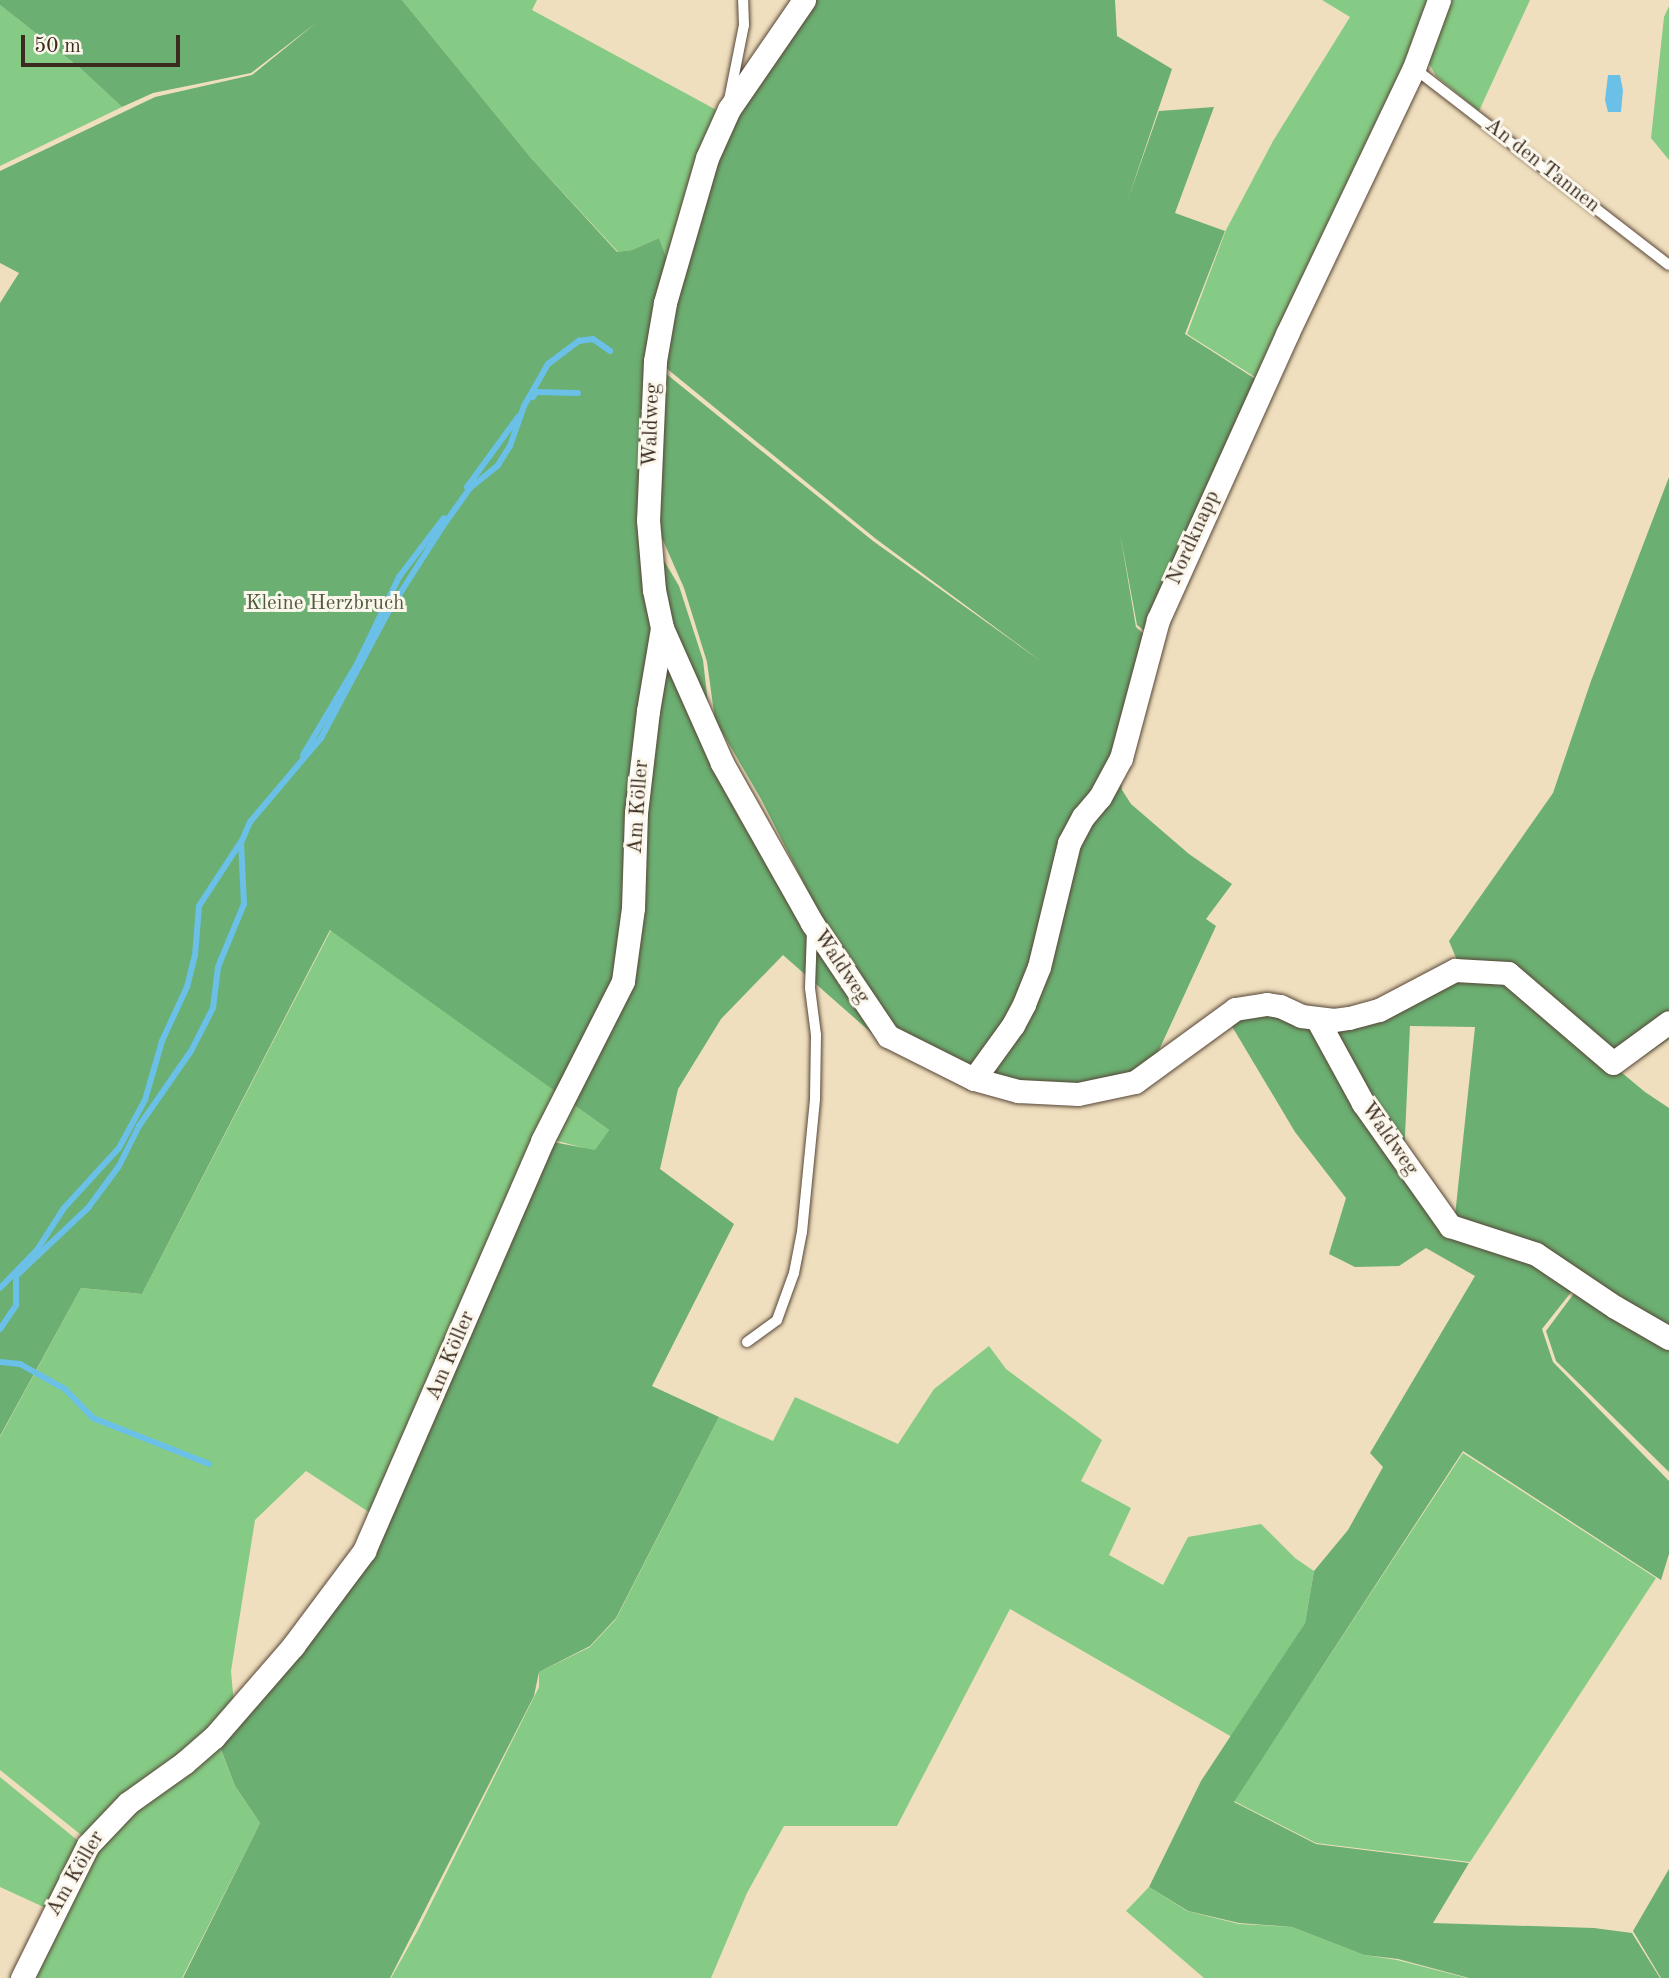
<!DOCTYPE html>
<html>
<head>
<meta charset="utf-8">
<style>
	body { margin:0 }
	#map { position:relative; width:1669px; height:1978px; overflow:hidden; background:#f0dfbe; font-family:"Old Standard TT",serif }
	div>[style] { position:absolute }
	.green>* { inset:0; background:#86cb85 }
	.forest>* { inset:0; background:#6caf72 }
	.water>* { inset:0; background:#6ac0e7 }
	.stream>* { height:6px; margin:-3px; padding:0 3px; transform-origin:3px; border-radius:3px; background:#6ac0e7 }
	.roads { filter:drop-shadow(0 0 2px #564536) drop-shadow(0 0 2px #564536) }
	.lane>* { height:10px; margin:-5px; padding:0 5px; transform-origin:5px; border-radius:5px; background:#fff }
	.street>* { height:23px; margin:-11.5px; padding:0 11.5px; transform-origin:11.5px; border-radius:11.5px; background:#fff }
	span { translate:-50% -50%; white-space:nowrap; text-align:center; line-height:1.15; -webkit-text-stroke:6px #fbf7ec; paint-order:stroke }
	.street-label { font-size:21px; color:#3b2a1e }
	.park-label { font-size:21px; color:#525a3d }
	.scale { position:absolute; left:21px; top:35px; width:159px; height:32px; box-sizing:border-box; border:4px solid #3b2a1e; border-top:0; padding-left:9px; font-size:21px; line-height:24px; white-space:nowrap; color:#3b2a1e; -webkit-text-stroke:5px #fbf7ec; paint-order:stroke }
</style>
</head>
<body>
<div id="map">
	<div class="green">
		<div style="clip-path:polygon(402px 0,537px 0,532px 10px,722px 113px,670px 267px,659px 238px,632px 250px,618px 252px,531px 158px)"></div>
		<div style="clip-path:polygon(1322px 0,1433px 0,1407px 69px,1258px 379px,1187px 334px,1226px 230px,1273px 141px,1350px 17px)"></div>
		<div style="clip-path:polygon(1443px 0,1530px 0,1479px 111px,1436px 76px,1424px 55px)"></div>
		<div style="clip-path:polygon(0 5px,80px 68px,122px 107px,0 166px)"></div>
		<div style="clip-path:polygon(1669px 6px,1669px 160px,1651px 138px,1664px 17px)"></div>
		<div style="clip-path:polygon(331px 930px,609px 1130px,595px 1151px,539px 1136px,378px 1518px,306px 1471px,255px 1520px,231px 1671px,234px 1705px,85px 1838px,0 1770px,0 1437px,81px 1288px,142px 1294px)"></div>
		<div style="clip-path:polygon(989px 1346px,1006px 1369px,1102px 1440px,1081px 1481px,1131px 1508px,1109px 1555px,1163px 1585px,1188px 1537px,1261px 1524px,1295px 1558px,1314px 1571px,1305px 1623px,1232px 1737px,1010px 1609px,897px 1826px,784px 1826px,747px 1893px,711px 1978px,391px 1978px,418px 1930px,539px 1687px,539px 1672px,590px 1647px,616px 1619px,719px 1417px,773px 1441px,795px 1397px,898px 1444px,934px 1389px)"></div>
		<div style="clip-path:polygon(1463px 1453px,1656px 1578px,1470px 1862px,1316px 1843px,1234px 1801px)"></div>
		<div style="clip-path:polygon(218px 1743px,235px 1786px,260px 1823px,182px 1978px,27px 1978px,93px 1846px)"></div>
		<div style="clip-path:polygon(0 1777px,82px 1844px,48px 1909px,0 1887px)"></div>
		<div style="clip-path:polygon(1149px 1887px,1187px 1911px,1239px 1924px,1292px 1927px,1364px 1955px,1397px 1960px,1467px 1978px,1204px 1978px,1126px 1911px)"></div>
	</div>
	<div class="forest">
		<div style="clip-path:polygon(0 0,402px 0,531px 158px,617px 252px,632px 250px,659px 238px,670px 267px,640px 520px,679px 586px,703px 660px,710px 721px,821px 917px,761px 799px,715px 720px,707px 662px,684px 588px,654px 520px,659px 368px,873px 541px,1042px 662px,876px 539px,660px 363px,710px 160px,810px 0,1115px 0,1117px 36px,1172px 69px,1127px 202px,1159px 111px,1214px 107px,1175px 213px,1225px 231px,1185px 334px,1257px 380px,1150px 635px,1137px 625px,1120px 533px,1136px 627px,1148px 638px,1121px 778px,1122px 790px,1131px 804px,1189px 854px,1232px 884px,1206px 919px,1216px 926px,1154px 1061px,1134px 1075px,1078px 1090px,1017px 1086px,884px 1044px,783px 955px,721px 1019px,678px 1089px,660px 1169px,734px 1224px,652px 1386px,719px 1417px,616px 1618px,590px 1646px,539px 1672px,534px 1696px,390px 1978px,183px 1978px,260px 1823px,235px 1786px,218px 1742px,370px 1555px,548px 1141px,595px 1150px,609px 1130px,330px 930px,142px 1294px,81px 1288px,0 1436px,0 303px,19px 273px,0 263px,0 171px,155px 97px,252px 75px,316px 23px,251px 73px,153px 93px,122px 107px,80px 68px,0 5px)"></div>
		<div style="clip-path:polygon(1669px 477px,1669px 1039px,1626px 1068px,1510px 970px,1459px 965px,1449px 941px,1553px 793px,1591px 681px)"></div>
		<div style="clip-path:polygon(1456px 976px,1507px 977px,1645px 1092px,1669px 1108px,1669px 1333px,1454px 1225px,1475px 1027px,1410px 1026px,1404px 1158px,1328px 1029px)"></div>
		<div style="clip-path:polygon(1278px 1009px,1322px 1036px,1448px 1231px,1531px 1260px,1576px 1286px,1542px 1329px,1553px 1362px,1669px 1481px,1669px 1554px,1661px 1580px,1463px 1451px,1234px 1802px,1316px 1844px,1469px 1863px,1433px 1923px,1594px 1928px,1632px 1933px,1660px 1978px,1469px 1978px,1398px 1959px,1364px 1955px,1292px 1927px,1239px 1923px,1188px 1911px,1149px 1887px,1201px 1781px,1305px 1623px,1314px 1571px,1348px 1530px,1383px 1467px,1370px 1453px,1475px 1276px,1426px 1248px,1399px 1266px,1355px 1267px,1329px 1254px,1346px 1198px,1295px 1132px,1227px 1018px)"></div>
		<div style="clip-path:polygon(1578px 1288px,1669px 1343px,1669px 1472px,1556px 1361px,1546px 1331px)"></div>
		<div style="clip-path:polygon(1669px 1869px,1669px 1978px,1661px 1978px,1633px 1931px)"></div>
	</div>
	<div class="water">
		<div style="clip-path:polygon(1608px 75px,1620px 75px,1623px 90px,1621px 112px,1608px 112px,1605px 100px)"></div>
	</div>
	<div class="stream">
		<div style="left:533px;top:397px;width:6px;rotate:-59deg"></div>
		<div style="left:536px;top:392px;width:42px;rotate:1.4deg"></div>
		<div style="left:467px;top:487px;width:87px;rotate:-53.9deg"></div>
		<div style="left:303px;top:755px;width:106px;rotate:-59.3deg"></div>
		<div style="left:357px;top:664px;width:97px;rotate:-64.2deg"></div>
		<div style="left:399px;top:577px;width:74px;rotate:-52.7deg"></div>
		<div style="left:0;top:1288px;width:53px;rotate:-45.8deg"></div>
		<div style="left:37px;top:1250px;width:50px;rotate:-57.3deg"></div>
		<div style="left:64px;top:1208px;width:81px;rotate:-47.5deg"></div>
		<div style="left:119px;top:1148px;width:55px;rotate:-61.6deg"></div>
		<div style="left:145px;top:1100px;width:61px;rotate:-73.9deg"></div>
		<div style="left:162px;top:1041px;width:60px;rotate:-65.2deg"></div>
		<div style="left:187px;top:987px;width:32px;rotate:-76deg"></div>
		<div style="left:195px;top:956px;width:50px;rotate:-85.4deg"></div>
		<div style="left:199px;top:906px;width:79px;rotate:-56.9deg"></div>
		<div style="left:0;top:1329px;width:29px;rotate:-56deg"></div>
		<div style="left:16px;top:1305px;width:29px;rotate:-90deg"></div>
		<div style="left:16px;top:1276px;width:99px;rotate:-43.4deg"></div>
		<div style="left:88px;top:1208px;width:52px;rotate:-53.6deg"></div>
		<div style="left:119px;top:1166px;width:45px;rotate:-63.4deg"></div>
		<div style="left:139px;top:1126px;width:91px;rotate:-55.3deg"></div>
		<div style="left:191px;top:1051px;width:48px;rotate:-62.9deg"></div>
		<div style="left:213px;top:1008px;width:41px;rotate:-83deg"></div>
		<div style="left:218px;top:967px;width:68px;rotate:-67.6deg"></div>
		<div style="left:244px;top:904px;width:61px;rotate:-92.8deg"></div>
		<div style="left:241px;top:843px;width:23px;rotate:-67deg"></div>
		<div style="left:250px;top:822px;width:110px;rotate:-49.8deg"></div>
		<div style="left:321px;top:738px;width:146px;rotate:-61.9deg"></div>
		<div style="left:390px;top:609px;width:98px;rotate:-57.4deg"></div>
		<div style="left:443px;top:526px;width:47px;rotate:-54.6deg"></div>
		<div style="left:470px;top:488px;width:36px;rotate:-39deg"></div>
		<div style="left:498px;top:465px;width:22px;rotate:-58deg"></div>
		<div style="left:510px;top:446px;width:42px;rotate:-70.7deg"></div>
		<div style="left:524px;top:406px;width:48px;rotate:-60.3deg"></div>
		<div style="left:548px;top:364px;width:39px;rotate:-37deg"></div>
		<div style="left:579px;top:341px;width:14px;rotate:-8deg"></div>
		<div style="left:593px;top:339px;width:21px;rotate:35deg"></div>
		<div style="left:0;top:1362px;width:20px;rotate:6deg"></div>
		<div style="left:20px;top:1364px;width:51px;rotate:29.1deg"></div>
		<div style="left:65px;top:1389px;width:40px;rotate:46deg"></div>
		<div style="left:93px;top:1418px;width:125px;rotate:21.6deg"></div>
	</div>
	<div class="roads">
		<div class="lane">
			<div style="left:1414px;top:68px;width:322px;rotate:37.7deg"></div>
			<div style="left:729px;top:100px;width:76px;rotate:-78.7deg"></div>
			<div style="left:744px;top:25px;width:25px;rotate:-92deg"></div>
			<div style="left:747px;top:1342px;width:37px;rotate:-36deg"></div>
			<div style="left:777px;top:1320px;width:50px;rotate:-70.1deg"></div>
			<div style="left:794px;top:1273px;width:42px;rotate:-79deg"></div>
			<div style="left:802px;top:1232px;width:134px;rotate:-84.4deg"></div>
			<div style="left:815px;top:1099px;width:64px;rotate:-89.1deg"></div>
			<div style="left:816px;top:1035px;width:47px;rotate:-97.3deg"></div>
			<div style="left:810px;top:988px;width:57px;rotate:-88deg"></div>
		</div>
		<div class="street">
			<div style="left:804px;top:0;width:132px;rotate:124.5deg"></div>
			<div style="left:729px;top:109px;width:54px;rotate:114.2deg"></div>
			<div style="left:707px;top:158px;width:151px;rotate:106.2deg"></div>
			<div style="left:665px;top:303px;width:59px;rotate:99.8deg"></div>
			<div style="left:655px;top:361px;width:159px;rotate:92.5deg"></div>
			<div style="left:648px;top:520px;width:70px;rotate:85.1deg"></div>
			<div style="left:654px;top:590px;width:39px;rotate:78deg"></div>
			<div style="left:662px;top:628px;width:148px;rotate:66deg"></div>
			<div style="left:722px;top:763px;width:184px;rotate:60.6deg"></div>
			<div style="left:812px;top:923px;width:136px;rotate:56.1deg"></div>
			<div style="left:888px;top:1036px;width:96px;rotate:26.6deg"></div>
			<div style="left:974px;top:1079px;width:46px;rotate:15.3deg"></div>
			<div style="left:1018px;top:1091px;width:60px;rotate:2.9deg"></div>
			<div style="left:1078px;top:1094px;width:58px;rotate:-11.9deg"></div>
			<div style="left:1135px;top:1082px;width:124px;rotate:-36.1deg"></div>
			<div style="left:1235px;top:1009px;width:32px;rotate:-9deg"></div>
			<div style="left:1267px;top:1004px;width:13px;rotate:9deg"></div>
			<div style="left:1280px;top:1006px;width:23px;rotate:25deg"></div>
			<div style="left:1301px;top:1016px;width:33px;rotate:7deg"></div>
			<div style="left:1334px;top:1020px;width:15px;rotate:-8deg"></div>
			<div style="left:1349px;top:1018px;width:31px;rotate:-15deg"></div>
			<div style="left:1379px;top:1010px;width:86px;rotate:-27.8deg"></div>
			<div style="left:1455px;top:970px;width:53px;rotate:3.2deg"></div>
			<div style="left:1508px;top:973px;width:138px;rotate:40.6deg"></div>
			<div style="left:1613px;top:1063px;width:69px;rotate:-36.2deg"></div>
			<div style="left:1317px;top:1019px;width:96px;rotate:61.3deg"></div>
			<div style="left:1363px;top:1103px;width:151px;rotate:54.7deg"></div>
			<div style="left:1450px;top:1226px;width:90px;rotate:18deg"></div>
			<div style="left:1536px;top:1254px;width:95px;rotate:33.9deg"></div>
			<div style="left:1615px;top:1307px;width:62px;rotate:29.9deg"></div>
			<div style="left:974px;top:1079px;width:67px;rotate:-54.2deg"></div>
			<div style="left:1013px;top:1025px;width:24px;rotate:-62deg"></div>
			<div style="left:1024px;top:1004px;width:40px;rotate:-68deg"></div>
			<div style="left:1039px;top:967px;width:128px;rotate:-76.4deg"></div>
			<div style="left:1069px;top:843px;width:30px;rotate:-62deg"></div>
			<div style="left:1083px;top:817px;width:26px;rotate:-50deg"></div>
			<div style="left:1100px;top:797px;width:44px;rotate:-61.7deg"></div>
			<div style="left:1121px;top:758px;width:143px;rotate:-75deg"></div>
			<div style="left:1158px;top:620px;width:314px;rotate:-65.7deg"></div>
			<div style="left:1287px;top:334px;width:295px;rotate:-64.5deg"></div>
			<div style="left:1414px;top:68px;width:72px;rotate:-69.8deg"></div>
			<div style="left:22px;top:1978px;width:148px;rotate:-63.6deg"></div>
			<div style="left:88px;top:1845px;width:58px;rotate:-46.4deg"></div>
			<div style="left:128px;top:1803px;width:69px;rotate:-35.5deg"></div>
			<div style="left:184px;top:1763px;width:40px;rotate:-41deg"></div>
			<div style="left:214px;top:1737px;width:121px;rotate:-49deg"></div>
			<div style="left:293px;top:1646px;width:119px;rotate:-53.2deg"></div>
			<div style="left:364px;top:1551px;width:447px;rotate:-66.5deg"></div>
			<div style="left:542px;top:1141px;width:179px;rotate:-63.1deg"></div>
			<div style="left:623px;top:981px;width:74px;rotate:-82.2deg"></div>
			<div style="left:633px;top:908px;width:95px;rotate:-88.2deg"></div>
			<div style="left:636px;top:813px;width:103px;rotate:-83.3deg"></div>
			<div style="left:648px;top:711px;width:84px;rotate:-80.4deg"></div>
		</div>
	</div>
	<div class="street-label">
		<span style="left:1542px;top:166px;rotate:38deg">An den Tannen</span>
		<span style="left:652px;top:425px;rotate:-88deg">Waldweg</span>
		<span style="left:1194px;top:538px;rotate:-66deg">Nordknapp</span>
		<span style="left:639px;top:807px;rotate:-86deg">Am Köller</span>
		<span style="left:841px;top:967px;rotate:56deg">Waldweg</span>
		<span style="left:1389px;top:1139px;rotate:55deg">Waldweg</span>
		<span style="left:451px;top:1356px;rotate:-67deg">Am Köller</span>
		<span style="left:76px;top:1874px;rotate:-60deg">Am Köller</span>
	</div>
	<div class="park-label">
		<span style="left:325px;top:604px">Kleine Herzbruch</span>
	</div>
	<div class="scale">50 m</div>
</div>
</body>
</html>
